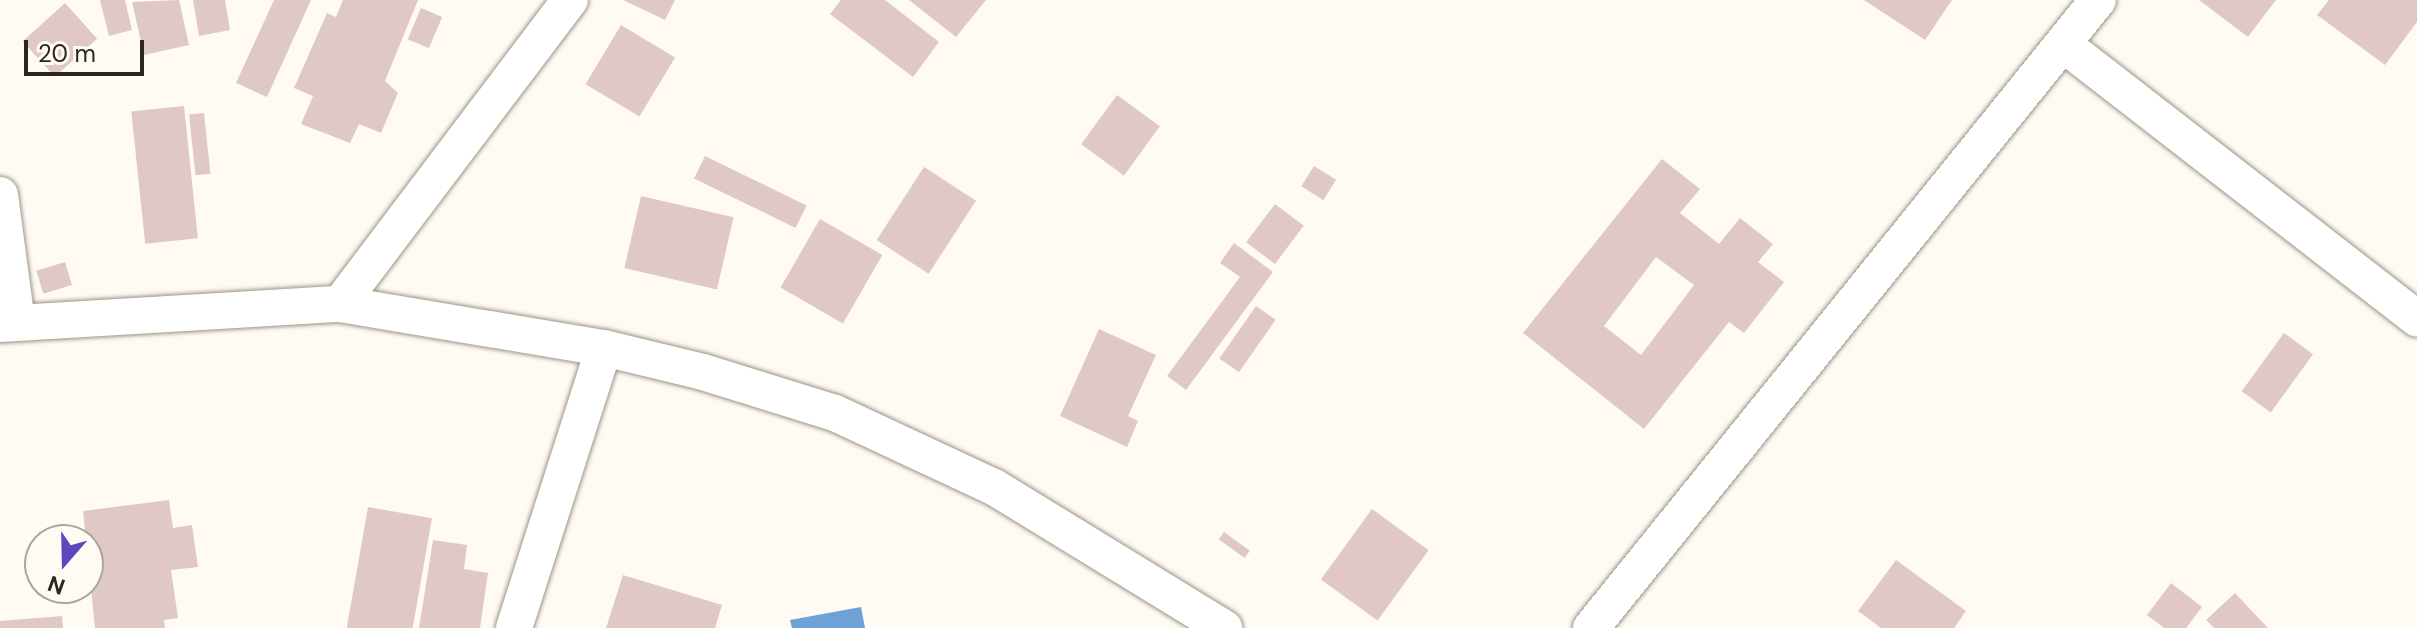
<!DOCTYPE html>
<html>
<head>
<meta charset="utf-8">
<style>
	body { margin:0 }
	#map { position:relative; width:2417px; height:628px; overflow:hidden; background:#fffbf4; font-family:"DM Sans",sans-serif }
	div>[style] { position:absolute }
	.water>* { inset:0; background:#6fa1d9 }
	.building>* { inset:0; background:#dfc8c5; transform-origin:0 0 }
	.roads { filter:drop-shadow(0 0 2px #9d9483) drop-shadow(0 0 2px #9d9483) }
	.street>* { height:36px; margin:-18px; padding:0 18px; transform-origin:18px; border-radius:18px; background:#fff }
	span { translate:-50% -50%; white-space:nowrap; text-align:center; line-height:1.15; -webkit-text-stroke:8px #fffbf4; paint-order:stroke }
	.north { position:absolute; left:24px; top:524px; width:80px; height:80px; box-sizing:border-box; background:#fffbf4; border:2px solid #aaa69f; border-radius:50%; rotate:200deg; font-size:22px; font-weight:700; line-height:32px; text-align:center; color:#2b2720 }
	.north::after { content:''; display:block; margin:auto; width:28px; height:36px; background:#5f46bf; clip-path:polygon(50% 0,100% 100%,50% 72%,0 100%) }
	.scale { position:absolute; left:24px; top:40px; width:120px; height:36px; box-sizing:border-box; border:4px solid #2b2720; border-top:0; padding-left:10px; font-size:24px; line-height:28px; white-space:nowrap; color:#2b2720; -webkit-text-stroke:6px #fffbf4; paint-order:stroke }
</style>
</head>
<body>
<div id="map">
	<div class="water">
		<div style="clip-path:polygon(861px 607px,865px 628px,792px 628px,790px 620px)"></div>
	</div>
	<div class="building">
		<div style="clip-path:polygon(100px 0,125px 0,132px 30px,109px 36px)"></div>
		<div style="clip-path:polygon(179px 0,189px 45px,144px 55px,132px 2px)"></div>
		<div style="clip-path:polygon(193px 0,225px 0,230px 30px,199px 36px)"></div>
		<div style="clip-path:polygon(274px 0,311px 0,267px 97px,236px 83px)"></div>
		<div style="clip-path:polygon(343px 0,418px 0,385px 81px,398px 93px,381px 133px,359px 124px,350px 143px,301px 124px,313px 96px,294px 88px,327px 13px,336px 17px)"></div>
		<div style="clip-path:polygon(623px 0,675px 0,665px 20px)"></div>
		<div style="clip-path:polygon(841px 0,885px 0,939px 42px,913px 77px,830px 14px)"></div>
		<div style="clip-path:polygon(909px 0,986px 0,956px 37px)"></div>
		<div style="clip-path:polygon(1864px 0,1952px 0,1925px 40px)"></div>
		<div style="clip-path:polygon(2199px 0,2276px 0,2248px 37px)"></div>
		<div style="clip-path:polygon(2329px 0,2417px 0,2417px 22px,2385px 65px,2317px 15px)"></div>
		<div style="left:65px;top:3px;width:48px;height:57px;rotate:48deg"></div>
		<div style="left:421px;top:8px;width:23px;height:34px;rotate:23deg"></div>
		<div style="left:621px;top:25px;width:63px;height:69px;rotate:31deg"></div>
		<div style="left:1117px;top:95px;width:53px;height:61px;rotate:36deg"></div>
		<div style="left:184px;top:106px;width:133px;height:53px;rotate:84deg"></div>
		<div style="left:204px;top:113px;width:61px;height:15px;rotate:84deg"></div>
		<div style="left:705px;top:156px;width:113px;height:25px;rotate:26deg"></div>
		<div style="clip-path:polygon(evenodd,1662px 159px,1700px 189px,1680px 213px,1719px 244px,1740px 218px,1773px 244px,1758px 262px,1784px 282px,1744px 333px,1729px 322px,1644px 429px,1523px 333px,1662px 159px,1656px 257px,1694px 285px,1641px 355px,1604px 326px,1656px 257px)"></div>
		<div style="left:1314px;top:166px;width:26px;height:24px;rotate:32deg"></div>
		<div style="left:924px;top:167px;width:62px;height:87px;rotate:33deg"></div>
		<div style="left:641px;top:196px;width:95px;height:74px;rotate:13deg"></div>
		<div style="left:1275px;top:204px;width:36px;height:48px;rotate:37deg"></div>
		<div style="left:820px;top:219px;width:72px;height:79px;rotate:30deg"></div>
		<div style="clip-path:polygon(1234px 243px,1273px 272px,1186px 390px,1167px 376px,1240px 277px,1220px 263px)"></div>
		<div style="left:65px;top:262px;width:24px;height:30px;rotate:73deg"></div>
		<div style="left:1256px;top:306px;width:24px;height:64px;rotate:35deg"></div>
		<div style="clip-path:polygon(1099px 329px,1156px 355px,1128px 416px,1138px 421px,1127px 447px,1060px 416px)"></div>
		<div style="left:2284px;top:333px;width:36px;height:72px;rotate:36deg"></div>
		<div style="clip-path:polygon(169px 500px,173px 528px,192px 525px,198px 567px,171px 570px,178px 618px,164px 620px,165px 628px,95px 628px,83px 511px)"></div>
		<div style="left:368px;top:507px;width:65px;height:123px;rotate:10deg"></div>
		<div style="left:1372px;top:509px;width:70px;height:87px;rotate:36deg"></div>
		<div style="left:1224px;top:532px;width:32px;height:9px;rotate:36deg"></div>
		<div style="clip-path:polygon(433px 540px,467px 545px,464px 569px,488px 573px,480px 628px,419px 628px)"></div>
		<div style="clip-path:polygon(1896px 560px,1966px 611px,1954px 628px,1881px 628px,1858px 611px)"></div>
		<div style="clip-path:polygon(623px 575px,722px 605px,715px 628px,606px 628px)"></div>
		<div style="clip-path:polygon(2171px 583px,2202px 607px,2186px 628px,2164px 628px,2147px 615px)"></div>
		<div style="clip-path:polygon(2235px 593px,2268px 628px,2214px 628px,2206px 620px)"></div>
		<div style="clip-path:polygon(62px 616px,63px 628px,0 628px,0 621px)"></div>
	</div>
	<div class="roads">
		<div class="street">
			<div style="left:2063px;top:44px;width:448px;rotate:37.8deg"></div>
			<div style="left:0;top:195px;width:128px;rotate:82.4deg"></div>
			<div style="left:340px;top:304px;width:381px;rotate:-52.9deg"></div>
			<div style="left:0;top:324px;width:341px;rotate:-3.4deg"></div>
			<div style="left:340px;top:304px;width:268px;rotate:9.5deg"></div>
			<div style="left:604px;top:348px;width:102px;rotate:13.6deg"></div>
			<div style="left:703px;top:372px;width:138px;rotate:17.3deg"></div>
			<div style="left:835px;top:413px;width:175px;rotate:25deg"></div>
			<div style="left:994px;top:487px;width:270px;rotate:31.5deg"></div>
			<div style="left:514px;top:628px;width:294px;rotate:-72.2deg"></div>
			<div style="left:1591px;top:628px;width:807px;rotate:-51.09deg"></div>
		</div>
	</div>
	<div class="north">N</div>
	<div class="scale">20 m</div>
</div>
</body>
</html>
